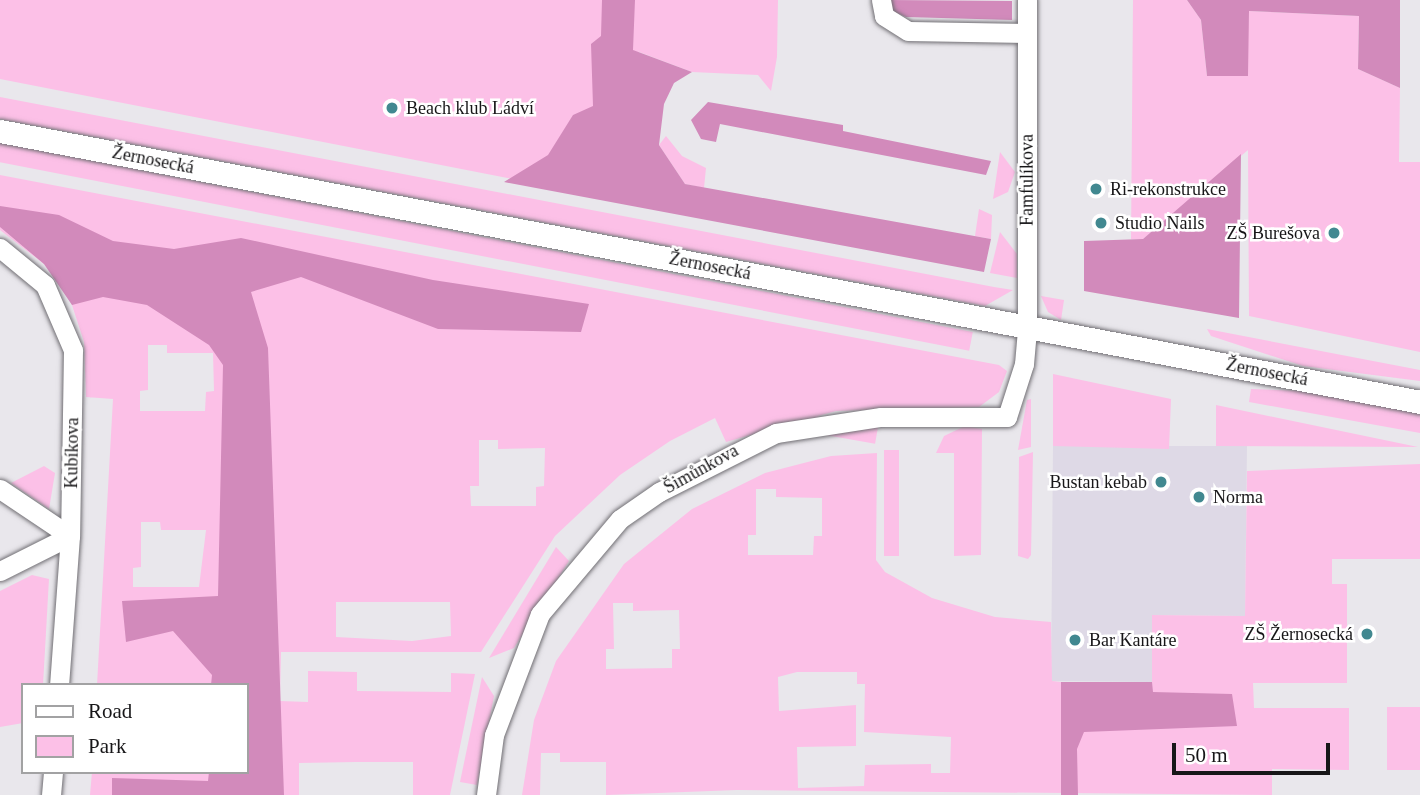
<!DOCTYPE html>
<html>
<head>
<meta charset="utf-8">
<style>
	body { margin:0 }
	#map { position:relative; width:1420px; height:795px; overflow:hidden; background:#e9e7ec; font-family:Georgia,serif }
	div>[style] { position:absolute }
	.built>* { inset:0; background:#ded9e6 }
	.green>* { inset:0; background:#fcc0e7; transform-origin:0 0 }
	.forest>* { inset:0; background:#d28abb }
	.roads { filter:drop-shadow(0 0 2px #716f74) drop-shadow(0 0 2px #716f74) }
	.minor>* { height:19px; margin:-9.5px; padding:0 9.5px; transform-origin:9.5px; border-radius:9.5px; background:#fff }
	.tertiary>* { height:23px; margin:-11.5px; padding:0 11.5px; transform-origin:11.5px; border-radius:11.5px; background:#fff }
	.dots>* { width:19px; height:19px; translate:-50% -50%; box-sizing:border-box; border:4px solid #fff; border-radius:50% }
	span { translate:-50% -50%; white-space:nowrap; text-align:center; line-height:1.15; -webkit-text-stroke:5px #fff; paint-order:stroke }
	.poi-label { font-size:18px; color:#171618 }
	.left { translate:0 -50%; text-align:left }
	.right { translate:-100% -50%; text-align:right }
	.street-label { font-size:18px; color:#171618 }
	.legend { position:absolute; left:21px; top:683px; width:228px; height:91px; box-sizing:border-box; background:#fff; border:2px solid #a2a2a3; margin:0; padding:9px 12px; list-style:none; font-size:21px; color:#171618 }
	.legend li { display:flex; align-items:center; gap:14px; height:35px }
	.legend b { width:35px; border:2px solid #a2a2a3 }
	.scale { position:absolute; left:1172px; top:743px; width:158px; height:32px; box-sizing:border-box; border:4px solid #171618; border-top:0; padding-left:9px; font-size:21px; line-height:24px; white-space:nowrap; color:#171618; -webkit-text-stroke:5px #fff; paint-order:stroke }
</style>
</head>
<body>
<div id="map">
	<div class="built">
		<div style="clip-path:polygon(1053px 446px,1247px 446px,1245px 616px,1153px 615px,1152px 682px,1051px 681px)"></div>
	</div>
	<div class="green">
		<div style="clip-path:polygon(0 0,778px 0,777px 57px,771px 91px,758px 75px,692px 72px,639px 52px,626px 201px,0 79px)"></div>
		<div style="clip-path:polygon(1133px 0,1187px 0,1201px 20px,1207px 76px,1248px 25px,1249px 11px,1359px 16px,1358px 69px,1400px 88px,1399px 162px,1420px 162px,1420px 352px,1249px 316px,1248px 150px,1143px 239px,1131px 239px)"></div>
		<div style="clip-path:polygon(0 97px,994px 287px,1013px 290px,985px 306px,0 119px)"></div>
		<div style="clip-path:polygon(666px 136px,682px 156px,706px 168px,704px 188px,685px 184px,659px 145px)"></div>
		<div style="left:0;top:143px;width:991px;height:19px;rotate:11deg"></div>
		<div style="clip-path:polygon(1000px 152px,1015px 172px,1008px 192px,993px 199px)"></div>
		<div style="clip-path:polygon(evenodd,0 175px,999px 365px,1007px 371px,999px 392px,979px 407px,836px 411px,726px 442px,715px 418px,670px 441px,620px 475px,555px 536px,481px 652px,281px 652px,280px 701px,308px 702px,308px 671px,357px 672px,357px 691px,451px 692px,451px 673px,475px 674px,450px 795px,413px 795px,413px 762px,356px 762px,299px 763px,299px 795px,90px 795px,92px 772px,247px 772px,247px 685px,97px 685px,113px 399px,86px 397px,84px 342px,71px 302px,44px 264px,0 230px,0 175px,148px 345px,167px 345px,167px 353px,213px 353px,214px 391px,206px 392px,205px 411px,140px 411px,140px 391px,148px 390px,148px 345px,0 175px,479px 440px,498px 440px,498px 449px,545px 448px,544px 486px,536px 487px,536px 506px,471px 506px,470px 486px,479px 486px,479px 440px,0 175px,141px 522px,160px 522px,161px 530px,206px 530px,199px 587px,133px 587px,133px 568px,141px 567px,141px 522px,0 175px,336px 602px,450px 602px,451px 636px,412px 641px,336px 637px,336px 602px)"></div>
		<div style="clip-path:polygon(979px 209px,992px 215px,991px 239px,975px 236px)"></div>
		<div style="clip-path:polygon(1000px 232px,1017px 254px,1017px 278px,990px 273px)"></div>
		<div style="clip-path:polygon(1041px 296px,1064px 300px,1061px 320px,1048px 312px)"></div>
		<div style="clip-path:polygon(1207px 329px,1420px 370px,1420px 381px,1303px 366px,1211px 336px)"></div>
		<div style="clip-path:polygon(1053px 374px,1171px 399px,1169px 449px,1053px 446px)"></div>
		<div style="clip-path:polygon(1251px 389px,1308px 391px,1420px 414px,1420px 433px,1249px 402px)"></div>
		<div style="clip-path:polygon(1031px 399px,1031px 447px,1018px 450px,1027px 400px)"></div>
		<div style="clip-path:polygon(1216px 405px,1418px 447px,1216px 446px)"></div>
		<div style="clip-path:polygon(965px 426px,982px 429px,981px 555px,954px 556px,954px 453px,936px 453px,944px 436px)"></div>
		<div style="left:878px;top:427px;width:17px;height:126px;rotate:100deg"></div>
		<div style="left:899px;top:450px;width:106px;height:15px;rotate:90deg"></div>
		<div style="clip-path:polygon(1033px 452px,1031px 555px,1028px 559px,1018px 556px,1019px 457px)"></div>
		<div style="clip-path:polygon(evenodd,877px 453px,876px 560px,885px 572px,932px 598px,995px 617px,1051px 622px,1052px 681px,1061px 682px,1152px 682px,1152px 615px,1245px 616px,1247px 471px,1420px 464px,1420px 559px,1332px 559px,1332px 584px,1347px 584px,1347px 683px,1253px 683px,1254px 708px,1349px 708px,1349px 770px,1272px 769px,1272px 795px,737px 790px,606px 795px,606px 762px,560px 762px,560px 753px,541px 753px,540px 795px,522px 795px,534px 720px,556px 661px,624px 564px,692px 509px,765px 473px,831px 456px,877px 453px,756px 489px,776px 489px,776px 497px,822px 498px,822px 536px,814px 536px,813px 555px,748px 555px,748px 535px,756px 535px,756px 489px,877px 453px,613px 603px,633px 603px,633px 611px,679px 610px,680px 649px,672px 649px,672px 668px,606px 669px,606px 649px,614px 649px,613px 603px,877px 453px,797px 672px,857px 672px,857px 684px,865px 684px,864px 732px,951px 737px,950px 773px,931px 773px,931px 764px,865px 765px,864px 786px,798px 788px,797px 747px,856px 746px,856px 705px,779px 711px,778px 677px,797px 672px)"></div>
		<div style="clip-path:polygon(44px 466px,55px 473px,49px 509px,11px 483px)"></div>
		<div style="clip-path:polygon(556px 547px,569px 561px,514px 648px,489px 658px)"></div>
		<div style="clip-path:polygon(32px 575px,49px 579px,43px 685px,23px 685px,23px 723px,0 727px,0 591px)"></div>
		<div style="clip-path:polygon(482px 677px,494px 696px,477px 785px,460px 782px)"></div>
		<div style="left:1387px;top:707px;width:33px;height:63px"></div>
	</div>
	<div class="forest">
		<div style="clip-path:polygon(602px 0,635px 0,633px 50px,692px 72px,674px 83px,664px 104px,659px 145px,685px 184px,991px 239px,984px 272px,504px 182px,548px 155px,573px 115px,593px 106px,591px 44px,601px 36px)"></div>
		<div style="clip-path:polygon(890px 0,1012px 1px,1012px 20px,906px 17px,890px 10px)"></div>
		<div style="clip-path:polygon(1187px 0,1400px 0,1400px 88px,1358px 69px,1359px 16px,1249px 11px,1248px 76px,1207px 76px,1201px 20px)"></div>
		<div style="clip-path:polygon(708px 102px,843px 125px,843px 131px,991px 161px,986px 175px,720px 124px,716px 142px,701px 139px,691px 120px)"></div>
		<div style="clip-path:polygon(1241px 154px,1239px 318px,1084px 291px,1084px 241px,1143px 239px)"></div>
		<div style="clip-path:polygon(0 206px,59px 215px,113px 241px,174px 249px,241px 238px,433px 280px,589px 304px,581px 332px,438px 329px,301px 277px,251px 292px,268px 348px,284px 795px,112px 795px,112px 778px,208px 781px,209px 772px,247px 772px,247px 685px,211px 685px,212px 675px,173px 631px,126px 642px,122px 601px,218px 596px,223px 365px,209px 345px,147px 305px,103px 297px,72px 305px,44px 264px,0 227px)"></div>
		<div style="clip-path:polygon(1061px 682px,1152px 682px,1153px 692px,1232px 694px,1237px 726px,1084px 732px,1077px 749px,1078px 795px,1061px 795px)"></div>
	</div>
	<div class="roads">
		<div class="minor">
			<div style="left:881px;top:0;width:16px;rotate:79deg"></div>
			<div style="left:884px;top:16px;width:28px;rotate:32deg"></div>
			<div style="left:908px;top:31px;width:119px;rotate:1deg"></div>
			<div style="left:0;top:248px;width:58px;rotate:39.4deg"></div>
			<div style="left:45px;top:285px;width:71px;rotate:66.7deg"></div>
			<div style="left:73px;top:350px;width:186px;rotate:90.9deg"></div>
			<div style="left:70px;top:536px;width:149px;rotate:94.2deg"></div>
			<div style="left:0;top:489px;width:84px;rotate:33.9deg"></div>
			<div style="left:0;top:571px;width:78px;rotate:-26.6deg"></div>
			<div style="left:51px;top:795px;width:23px;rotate:-85deg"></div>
			<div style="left:486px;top:795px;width:61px;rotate:-82.4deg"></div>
			<div style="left:494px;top:735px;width:129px;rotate:-69.2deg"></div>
			<div style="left:540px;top:614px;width:124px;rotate:-49.9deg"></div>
			<div style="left:620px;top:519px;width:47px;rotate:-34.7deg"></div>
			<div style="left:659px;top:492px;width:131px;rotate:-26.8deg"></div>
			<div style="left:776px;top:433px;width:106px;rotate:-8.7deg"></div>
			<div style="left:881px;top:417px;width:126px"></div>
			<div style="left:1007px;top:417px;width:56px;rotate:-72.2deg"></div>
			<div style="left:1024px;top:364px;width:38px;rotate:-85deg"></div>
			<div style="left:1027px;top:326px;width:326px;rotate:-90deg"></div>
		</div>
		<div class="tertiary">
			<div style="left:0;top:131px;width:1446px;rotate:10.8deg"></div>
		</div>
	</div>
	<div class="dots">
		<div style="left:392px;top:108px;background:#418890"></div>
		<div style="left:1096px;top:189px;background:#418890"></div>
		<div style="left:1101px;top:223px;background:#418890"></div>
		<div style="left:1334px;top:233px;background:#418890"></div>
		<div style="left:1161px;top:482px;background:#418890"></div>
		<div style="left:1199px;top:497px;background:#418890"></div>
		<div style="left:1367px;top:634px;background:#418890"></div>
		<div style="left:1075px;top:640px;background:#418890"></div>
	</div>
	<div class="poi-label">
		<span class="left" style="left:406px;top:108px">Beach klub Ládví</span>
		<span class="left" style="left:1110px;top:189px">Ri-rekonstrukce</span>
		<span class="left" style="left:1115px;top:223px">Studio Nails</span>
		<span class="right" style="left:1320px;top:233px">ZŠ Burešova</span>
		<span class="right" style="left:1147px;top:482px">Bustan kebab</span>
		<span class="left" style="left:1213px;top:497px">Norma</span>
		<span class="right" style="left:1353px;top:634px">ZŠ Žernosecká</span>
		<span class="left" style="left:1089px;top:640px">Bar Kantáre</span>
	</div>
	<div class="street-label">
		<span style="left:153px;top:160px;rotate:11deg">Žernosecká</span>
		<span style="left:1027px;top:180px;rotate:-90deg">Famfulíkova</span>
		<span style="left:710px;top:266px;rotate:11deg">Žernosecká</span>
		<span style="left:1267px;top:372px;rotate:11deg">Žernosecká</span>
		<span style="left:72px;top:453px;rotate:-89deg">Kubíkova</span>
		<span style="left:701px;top:469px;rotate:-29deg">Šimůnkova</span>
	</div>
	<ul class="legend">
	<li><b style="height:9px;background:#fff"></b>Road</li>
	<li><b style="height:19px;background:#fcc0e7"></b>Park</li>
	</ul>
	<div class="scale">50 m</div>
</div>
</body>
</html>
